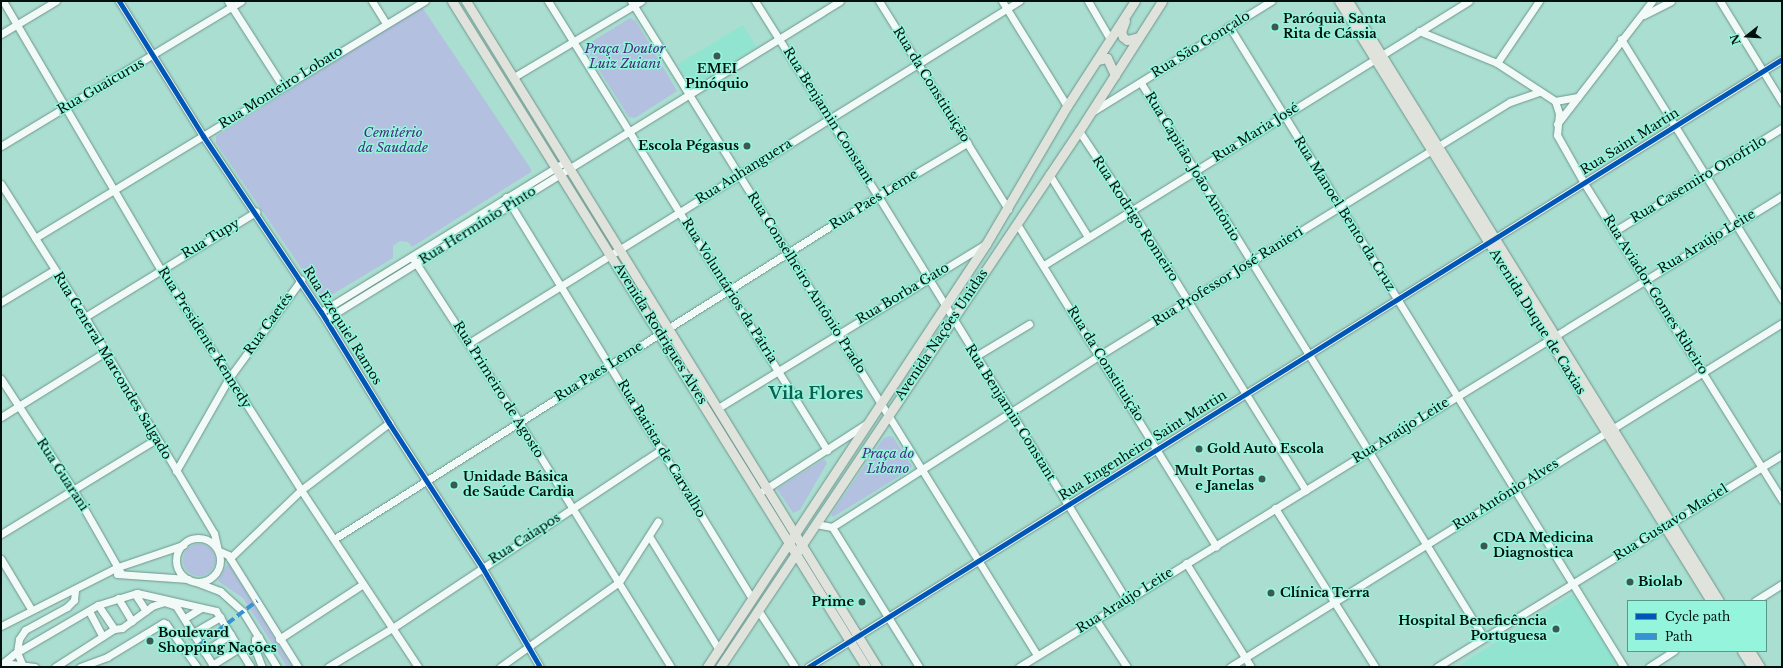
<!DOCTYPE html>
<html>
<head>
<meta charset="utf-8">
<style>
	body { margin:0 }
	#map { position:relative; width:1783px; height:668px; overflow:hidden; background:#aaded1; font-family:"Libre Baskerville",serif }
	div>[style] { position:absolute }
	.built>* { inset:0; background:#91e4d0; transform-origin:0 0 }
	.green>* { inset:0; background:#b3c0e0 }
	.round { border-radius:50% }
	.roads { filter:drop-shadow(0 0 1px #6f958c) drop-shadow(0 0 1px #6f958c) }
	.minor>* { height:7px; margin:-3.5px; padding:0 3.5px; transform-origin:3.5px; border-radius:3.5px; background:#f2faf8 }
	.minor>.ring { margin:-3.5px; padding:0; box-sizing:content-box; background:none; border:7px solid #f2faf8; border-radius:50% }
	.major>* { height:9px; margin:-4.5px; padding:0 4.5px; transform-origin:4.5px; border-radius:4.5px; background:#e0e2dc }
	.quiet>* { height:4px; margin-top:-2px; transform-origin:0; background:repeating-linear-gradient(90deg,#3692d2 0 8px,transparent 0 12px) }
	.cycleway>* { height:5px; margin:-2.5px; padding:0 2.5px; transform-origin:2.5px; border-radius:2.5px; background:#0057b8 }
	.dots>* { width:11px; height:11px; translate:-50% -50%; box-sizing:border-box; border:2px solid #94f4dc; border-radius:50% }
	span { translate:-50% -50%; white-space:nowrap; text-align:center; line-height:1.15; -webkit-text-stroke:3px #94f4dc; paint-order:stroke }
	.poi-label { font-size:13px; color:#00100c; font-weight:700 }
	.left { translate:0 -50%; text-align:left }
	.right { translate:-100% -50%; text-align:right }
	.street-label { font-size:13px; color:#00100c }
	.park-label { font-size:13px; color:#4a2b80; font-style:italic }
	.district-label { font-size:17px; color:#0b6051; font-weight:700 }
	.frame { position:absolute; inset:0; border:2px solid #00100c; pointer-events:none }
	.legend { position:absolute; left:1627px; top:600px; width:140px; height:52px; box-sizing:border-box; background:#94f4dc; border:1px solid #599989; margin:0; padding:5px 7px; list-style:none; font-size:12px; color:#00100c }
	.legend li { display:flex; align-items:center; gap:8px; height:20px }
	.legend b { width:20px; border:1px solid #599989 }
	.north { position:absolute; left:1727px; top:16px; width:40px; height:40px; -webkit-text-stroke:3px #94f4dc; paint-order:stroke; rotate:253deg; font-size:11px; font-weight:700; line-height:16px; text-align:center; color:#00100c }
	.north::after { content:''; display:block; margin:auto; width:14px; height:18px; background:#00100c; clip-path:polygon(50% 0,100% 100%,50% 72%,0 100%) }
</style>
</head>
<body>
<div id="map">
	<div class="built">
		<div style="left:743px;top:25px;width:26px;height:76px;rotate:59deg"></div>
		<div style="clip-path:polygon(1573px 594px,1619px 667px,1463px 667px,1462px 664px)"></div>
	</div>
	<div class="green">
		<div style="clip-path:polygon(422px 7px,531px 169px,531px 172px,412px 247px,408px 242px,400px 241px,393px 246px,393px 258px,323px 300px,216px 143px,216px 136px)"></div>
		<div style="clip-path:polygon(630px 18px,636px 21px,677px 91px,635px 118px,629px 117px,587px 51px,588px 44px)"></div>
		<div style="clip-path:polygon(889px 436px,893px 437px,912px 466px,908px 471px,833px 517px,831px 515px,834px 510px,883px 439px)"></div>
		<div style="clip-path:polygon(824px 459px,827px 463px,800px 510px,793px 513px,777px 489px)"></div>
		<div class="round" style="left:183px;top:544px;width:32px;height:32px"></div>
		<div style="clip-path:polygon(228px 563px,262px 618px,292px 667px,287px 667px,243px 598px,218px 581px)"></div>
	</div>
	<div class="roads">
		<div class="minor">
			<div style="left:3px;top:1px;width:312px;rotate:59.6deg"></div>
			<div style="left:161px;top:270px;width:261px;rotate:57.5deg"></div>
			<div style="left:301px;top:490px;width:212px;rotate:56.5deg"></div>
			<div style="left:119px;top:1px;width:159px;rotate:58.1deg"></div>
			<div style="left:203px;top:136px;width:212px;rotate:56.2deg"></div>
			<div style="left:321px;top:312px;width:130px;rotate:58.5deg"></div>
			<div style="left:389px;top:423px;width:171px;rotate:57.1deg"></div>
			<div style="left:482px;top:567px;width:116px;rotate:59.9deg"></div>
			<div style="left:228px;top:1px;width:102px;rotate:57.4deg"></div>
			<div style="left:372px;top:1px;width:26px;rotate:58deg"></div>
			<div style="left:548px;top:1px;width:529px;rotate:58.14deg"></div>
			<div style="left:631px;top:1px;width:770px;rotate:58.17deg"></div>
			<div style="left:755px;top:1px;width:231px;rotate:57.8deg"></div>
			<div style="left:878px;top:196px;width:475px;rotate:58.4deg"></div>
			<div style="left:879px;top:1px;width:245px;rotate:58.2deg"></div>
			<div style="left:1002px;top:1px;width:123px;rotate:58.2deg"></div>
			<div style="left:1088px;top:1px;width:44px;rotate:59.9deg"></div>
			<div style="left:1720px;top:1px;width:119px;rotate:58.5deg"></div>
			<div style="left:1644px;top:15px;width:30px;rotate:-27deg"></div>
			<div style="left:1229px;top:26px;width:753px;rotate:58.36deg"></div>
			<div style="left:1419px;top:31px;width:84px;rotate:22.3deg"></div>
			<div style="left:1497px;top:63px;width:69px;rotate:33.2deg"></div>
			<div style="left:1555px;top:101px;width:13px;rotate:72deg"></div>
			<div style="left:1559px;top:113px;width:22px;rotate:95deg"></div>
			<div style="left:1557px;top:135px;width:55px;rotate:60.6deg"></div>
			<div style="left:1584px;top:183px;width:374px;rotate:58deg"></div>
			<div style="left:1px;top:34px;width:64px;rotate:-31deg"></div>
			<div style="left:1621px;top:39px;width:306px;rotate:58.2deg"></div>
			<div style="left:1497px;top:63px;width:75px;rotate:-55.9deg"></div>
			<div style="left:514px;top:77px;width:148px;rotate:-30.9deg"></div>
			<div style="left:1141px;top:83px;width:652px;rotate:58.28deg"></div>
			<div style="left:1555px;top:101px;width:23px;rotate:-10deg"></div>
			<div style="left:1092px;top:112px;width:211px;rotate:-31.8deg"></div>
			<div style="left:1557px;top:124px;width:155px;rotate:-52.3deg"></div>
			<div style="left:1079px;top:131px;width:96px;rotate:56.5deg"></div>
			<div style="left:1132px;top:211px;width:329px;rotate:58.1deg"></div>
			<div style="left:1px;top:146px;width:280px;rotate:-31.1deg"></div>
			<div style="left:1049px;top:174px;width:74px;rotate:58.2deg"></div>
			<div style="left:1px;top:184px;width:157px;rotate:57.7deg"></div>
			<div style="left:85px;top:317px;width:252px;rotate:59.2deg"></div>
			<div style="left:214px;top:533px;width:17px;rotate:77deg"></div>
			<div style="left:506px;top:197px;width:471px;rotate:58.5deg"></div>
			<div style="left:1017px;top:224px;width:379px;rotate:58.3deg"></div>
			<div style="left:1615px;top:231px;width:196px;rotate:-31.7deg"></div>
			<div style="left:35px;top:238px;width:456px;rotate:-31.3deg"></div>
			<div style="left:412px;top:257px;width:197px;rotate:57deg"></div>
			<div style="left:519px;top:422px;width:288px;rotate:58.2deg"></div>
			<div style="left:1044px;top:265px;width:500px;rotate:-31.85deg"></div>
			<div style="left:1px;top:302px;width:62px;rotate:-31.1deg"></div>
			<div style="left:321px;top:312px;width:286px;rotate:-31.6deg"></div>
			<div style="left:85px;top:317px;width:201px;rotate:-31.6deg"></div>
			<div style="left:326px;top:319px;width:604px;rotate:-31.74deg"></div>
			<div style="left:469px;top:343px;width:648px;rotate:-31.87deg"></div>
			<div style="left:976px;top:356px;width:62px;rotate:-31.1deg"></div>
			<div style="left:1px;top:379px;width:131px;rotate:56.8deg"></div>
			<div style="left:73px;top:489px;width:97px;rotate:60.3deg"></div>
			<div style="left:718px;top:408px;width:314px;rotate:-31.5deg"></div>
			<div style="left:1px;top:417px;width:121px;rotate:-31.9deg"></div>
			<div style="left:176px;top:471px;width:107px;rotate:-60.3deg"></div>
			<div style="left:229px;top:378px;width:122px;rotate:-53.7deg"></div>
			<div style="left:764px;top:490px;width:121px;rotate:-32.9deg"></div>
			<div style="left:1275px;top:508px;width:188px;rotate:57.8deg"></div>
			<div style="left:816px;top:524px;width:16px;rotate:11deg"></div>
			<div style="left:832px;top:527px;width:318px;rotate:-32.7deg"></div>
			<div style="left:1100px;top:355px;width:482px;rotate:-31.7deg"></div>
			<div style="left:1510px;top:102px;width:31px;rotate:-19deg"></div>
			<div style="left:832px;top:527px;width:165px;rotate:58.1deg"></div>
			<div style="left:1px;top:534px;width:182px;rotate:-31.5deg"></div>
			<div style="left:649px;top:536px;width:134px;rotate:58.4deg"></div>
			<div class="ring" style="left:176px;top:538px;width:37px;height:37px"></div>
			<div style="left:334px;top:539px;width:643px;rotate:-32.23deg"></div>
			<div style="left:878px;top:196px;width:104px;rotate:-30.8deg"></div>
			<div style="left:219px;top:551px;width:10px;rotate:24deg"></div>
			<div style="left:228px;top:555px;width:132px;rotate:58deg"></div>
			<div style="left:230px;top:558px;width:98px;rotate:-43.8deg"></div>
			<div style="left:301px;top:490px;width:111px;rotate:-37.3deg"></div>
			<div style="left:1px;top:559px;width:58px;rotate:59deg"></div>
			<div style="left:1186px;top:563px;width:123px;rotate:58deg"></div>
			<div style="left:117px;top:574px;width:71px;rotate:4deg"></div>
			<div style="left:196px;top:582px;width:26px;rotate:21deg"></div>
			<div style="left:220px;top:591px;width:31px;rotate:42deg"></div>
			<div style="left:243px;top:612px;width:65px;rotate:58.3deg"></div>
			<div style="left:135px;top:594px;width:20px;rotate:57deg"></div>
			<div style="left:118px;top:598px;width:27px;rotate:59deg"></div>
			<div style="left:1755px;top:601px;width:32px;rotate:-32deg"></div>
			<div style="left:98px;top:605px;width:29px;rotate:56deg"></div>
			<div style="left:114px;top:629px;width:8px;rotate:-7deg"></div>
			<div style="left:122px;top:628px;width:37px;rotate:-36deg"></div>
			<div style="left:152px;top:606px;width:13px;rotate:-18deg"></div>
			<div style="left:164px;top:602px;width:13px;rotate:18deg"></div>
			<div style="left:176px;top:606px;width:72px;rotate:58.1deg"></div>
			<div style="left:758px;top:610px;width:68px;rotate:57deg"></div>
			<div style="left:89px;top:611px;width:27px;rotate:62deg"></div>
			<div style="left:185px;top:618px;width:19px;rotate:-32deg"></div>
			<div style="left:1096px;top:620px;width:56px;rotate:56.6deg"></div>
			<div style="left:1px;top:626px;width:131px;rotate:-26.8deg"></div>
			<div style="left:118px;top:567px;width:69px;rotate:-18.7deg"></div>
			<div style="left:191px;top:634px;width:34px;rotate:-30deg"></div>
			<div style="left:259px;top:637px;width:4px;rotate:153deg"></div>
			<div style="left:255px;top:639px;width:10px;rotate:90deg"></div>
			<div style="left:255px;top:649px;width:19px;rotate:69deg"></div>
			<div style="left:279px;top:639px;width:100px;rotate:-33.2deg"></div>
			<div style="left:204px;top:652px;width:32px;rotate:-34deg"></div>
			<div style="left:3px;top:663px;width:14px;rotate:-39deg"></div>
			<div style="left:14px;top:654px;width:97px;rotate:-30.3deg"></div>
			<div style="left:98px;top:605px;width:41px;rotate:-17.1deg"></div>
			<div style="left:137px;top:593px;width:81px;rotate:12.8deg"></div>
			<div style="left:216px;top:611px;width:65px;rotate:58.3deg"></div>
			<div style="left:250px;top:666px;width:2px;rotate:153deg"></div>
			<div style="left:3px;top:663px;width:32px;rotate:7deg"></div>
			<div style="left:22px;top:664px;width:13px;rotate:-113deg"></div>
			<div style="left:17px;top:652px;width:13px;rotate:-81deg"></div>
			<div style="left:19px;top:639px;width:11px;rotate:-56deg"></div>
			<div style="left:25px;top:630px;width:48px;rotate:-28.7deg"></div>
			<div style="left:67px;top:607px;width:10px;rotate:-45deg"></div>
			<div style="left:74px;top:600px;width:10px;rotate:-84deg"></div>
			<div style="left:212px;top:665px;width:32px;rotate:-32deg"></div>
			<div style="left:55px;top:667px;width:70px;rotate:-32.8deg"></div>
			<div style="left:80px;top:667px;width:29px;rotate:-20deg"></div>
			<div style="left:107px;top:657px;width:66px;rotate:-31.3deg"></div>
			<div style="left:163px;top:623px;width:3px;rotate:18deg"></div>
			<div style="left:166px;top:624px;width:53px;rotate:54.2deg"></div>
			<div style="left:328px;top:667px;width:77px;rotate:-31.2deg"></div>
			<div style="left:394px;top:627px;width:322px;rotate:-33.6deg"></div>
			<div style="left:500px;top:667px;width:146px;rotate:-35.5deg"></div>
			<div style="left:619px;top:582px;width:72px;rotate:-57.4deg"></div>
			<div style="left:808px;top:667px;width:1148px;rotate:-31.97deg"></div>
			<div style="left:1019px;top:667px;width:897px;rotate:-31.69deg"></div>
			<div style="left:1230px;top:667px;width:650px;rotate:-31.93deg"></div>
			<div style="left:1437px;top:667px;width:405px;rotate:-31.6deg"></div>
			<div style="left:1649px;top:667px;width:30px;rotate:-33deg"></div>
		</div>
		<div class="major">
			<div style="left:452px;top:1px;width:784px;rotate:58.13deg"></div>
			<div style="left:466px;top:1px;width:783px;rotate:58.32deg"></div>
			<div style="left:1339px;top:1px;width:706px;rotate:58.2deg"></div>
			<div style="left:1348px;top:1px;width:705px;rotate:58.27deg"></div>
			<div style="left:1125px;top:21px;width:12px;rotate:110deg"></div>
			<div style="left:1121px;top:32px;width:5px;rotate:68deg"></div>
			<div style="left:1123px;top:37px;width:5px;rotate:37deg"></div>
			<div style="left:1127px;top:40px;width:12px;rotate:-14deg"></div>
			<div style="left:1097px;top:60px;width:10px;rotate:-11deg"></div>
			<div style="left:1107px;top:58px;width:19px;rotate:65deg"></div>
			<div style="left:1742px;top:651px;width:19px;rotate:58deg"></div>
			<div style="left:1750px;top:651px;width:19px;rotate:58deg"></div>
			<div style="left:707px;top:667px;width:507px;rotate:-56.59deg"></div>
			<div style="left:986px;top:244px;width:160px;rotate:-59.6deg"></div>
			<div style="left:1067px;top:106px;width:125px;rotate:-57.1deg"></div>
			<div style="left:720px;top:667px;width:645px;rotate:-56.19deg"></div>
			<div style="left:1079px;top:131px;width:154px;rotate:-57.4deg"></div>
		</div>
	</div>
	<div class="quiet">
		<div style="left:199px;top:645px;width:73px;rotate:-37.2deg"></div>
	</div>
	<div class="cycleway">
		<div style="left:119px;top:1px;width:159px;rotate:58.1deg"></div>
		<div style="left:203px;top:136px;width:212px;rotate:56.2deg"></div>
		<div style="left:321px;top:312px;width:130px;rotate:58.5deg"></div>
		<div style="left:389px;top:423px;width:171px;rotate:57.1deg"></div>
		<div style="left:482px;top:567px;width:116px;rotate:59.9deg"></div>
		<div style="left:808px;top:667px;width:1148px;rotate:-31.97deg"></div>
	</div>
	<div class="dots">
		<div style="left:1275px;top:27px;background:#3b5851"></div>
		<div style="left:717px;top:56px;background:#3b5851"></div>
		<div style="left:747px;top:146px;background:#3b5851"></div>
		<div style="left:1199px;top:449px;background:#3b5851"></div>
		<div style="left:1262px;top:479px;background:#3b5851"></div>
		<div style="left:454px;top:485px;background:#3b5851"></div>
		<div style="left:1484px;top:546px;background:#3b5851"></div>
		<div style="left:1630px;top:582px;background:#3b5851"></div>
		<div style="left:1271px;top:593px;background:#3b5851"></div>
		<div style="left:862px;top:602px;background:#3b5851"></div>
		<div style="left:1556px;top:629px;background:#3b5851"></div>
		<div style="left:150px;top:641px;background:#3b5851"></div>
	</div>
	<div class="poi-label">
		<span class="left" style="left:1283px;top:27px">Paróquia Santa<br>Rita de Cássia</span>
		<span style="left:717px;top:77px">EMEI<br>Pinóquio</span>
		<span class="right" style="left:739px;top:146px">Escola Pégasus</span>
		<span class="left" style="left:1207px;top:449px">Gold Auto Escola</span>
		<span class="right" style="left:1254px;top:479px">Mult Portas<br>e Janelas</span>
		<span class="left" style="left:463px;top:485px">Unidade Básica<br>de Saúde Cardia</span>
		<span class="left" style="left:1493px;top:546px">CDA Medicina<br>Diagnostica</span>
		<span class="left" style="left:1638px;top:582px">Biolab</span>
		<span class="left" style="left:1280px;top:593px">Clínica Terra</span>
		<span class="right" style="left:854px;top:602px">Prime</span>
		<span class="right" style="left:1547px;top:629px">Hospital Beneficência<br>Portuguesa</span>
		<span class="left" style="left:158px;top:641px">Boulevard<br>Shopping Nações</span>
	</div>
	<div class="street-label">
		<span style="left:1201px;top:45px;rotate:-32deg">Rua São Gonçalo</span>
		<span style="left:931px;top:85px;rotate:58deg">Rua da Constituição</span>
		<span style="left:101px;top:87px;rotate:-30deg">Rua Guaicurus</span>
		<span style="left:281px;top:88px;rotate:-32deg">Rua Monteiro Lobato</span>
		<span style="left:828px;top:116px;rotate:58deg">Rua Benjamin Constant</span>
		<span style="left:1256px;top:133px;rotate:-32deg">Rua Maria José</span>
		<span style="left:1630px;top:142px;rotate:-32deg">Rua Saint Martin</span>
		<span style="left:1192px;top:167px;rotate:59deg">Rua Capitão João Antônio</span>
		<span style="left:744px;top:172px;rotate:-32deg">Rua Anhanguera</span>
		<span style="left:1699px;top:180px;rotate:-31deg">Rua Casemiro Onofrilo</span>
		<span style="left:874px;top:200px;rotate:-32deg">Rua Paes Leme</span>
		<span style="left:1344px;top:214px;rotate:58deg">Rua Manoel Bento da Cruz</span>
		<span style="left:1135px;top:219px;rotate:57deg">Rua Rodrigo Romeiro</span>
		<span style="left:478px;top:226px;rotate:-32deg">Rua Hermínio Pinto</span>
		<span style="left:211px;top:239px;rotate:-31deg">Rua Tupy</span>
		<span style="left:1707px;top:242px;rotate:-31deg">Rua Araújo Leite</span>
		<span style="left:1228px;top:277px;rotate:-32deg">Rua Professor José Ranieri</span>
		<span style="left:806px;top:283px;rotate:58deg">Rua Conselheiro Antônio Prado</span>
		<span style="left:729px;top:291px;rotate:58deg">Rua Voluntários da Pátria</span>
		<span style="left:903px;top:294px;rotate:-31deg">Rua Borba Gato</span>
		<span style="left:1655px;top:295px;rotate:58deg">Rua Aviador Gomes Ribeiro</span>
		<span style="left:1537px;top:322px;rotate:58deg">Avenida Duque de Caxias</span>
		<span style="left:269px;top:324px;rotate:-54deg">Rua Caetés</span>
		<span style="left:342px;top:326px;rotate:58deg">Rua Ezequiel Ramos</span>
		<span style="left:660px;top:334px;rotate:58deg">Avenida Rodrigues Alves</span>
		<span style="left:942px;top:335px;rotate:-56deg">Avenida Nações Unidas</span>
		<span style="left:204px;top:338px;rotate:58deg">Rua Presidente Kennedy</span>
		<span style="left:1105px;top:364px;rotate:58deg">Rua da Constituição</span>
		<span style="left:112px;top:366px;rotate:59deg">Rua General Marcondes Salgado</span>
		<span style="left:599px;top:372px;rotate:-32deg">Rua Paes Leme</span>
		<span style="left:498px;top:390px;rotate:58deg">Rua Primeiro de Agosto</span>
		<span style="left:1010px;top:413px;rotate:58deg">Rua Benjamin Constant</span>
		<span style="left:1401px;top:431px;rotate:-32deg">Rua Araújo Leite</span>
		<span style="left:1143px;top:446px;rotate:-32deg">Rua Engenheiro Saint Martin</span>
		<span style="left:661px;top:449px;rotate:59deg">Rua Batista de Carvalho</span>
		<span style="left:62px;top:475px;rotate:57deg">Rua Guarani</span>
		<span style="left:1506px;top:495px;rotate:-32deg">Rua Antônio Alves</span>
		<span style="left:1671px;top:523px;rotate:-32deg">Rua Gustavo Maciel</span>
		<span style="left:525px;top:539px;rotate:-33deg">Rua Caiapos</span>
		<span style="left:1125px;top:601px;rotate:-32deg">Rua Araújo Leite</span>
	</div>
	<div class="park-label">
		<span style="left:625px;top:57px">Praça Doutor<br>Luiz Zuiani</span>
		<span style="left:393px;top:141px">Cemitério<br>da Saudade</span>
		<span style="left:888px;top:462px">Praça do<br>Libano</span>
	</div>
	<div class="district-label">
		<span style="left:816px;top:394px">Vila Flores</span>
	</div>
	<div class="frame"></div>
	<ul class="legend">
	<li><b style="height:5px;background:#0057b8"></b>Cycle path</li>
	<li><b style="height:5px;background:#3692d2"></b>Path</li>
	</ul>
	<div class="north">N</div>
</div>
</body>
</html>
